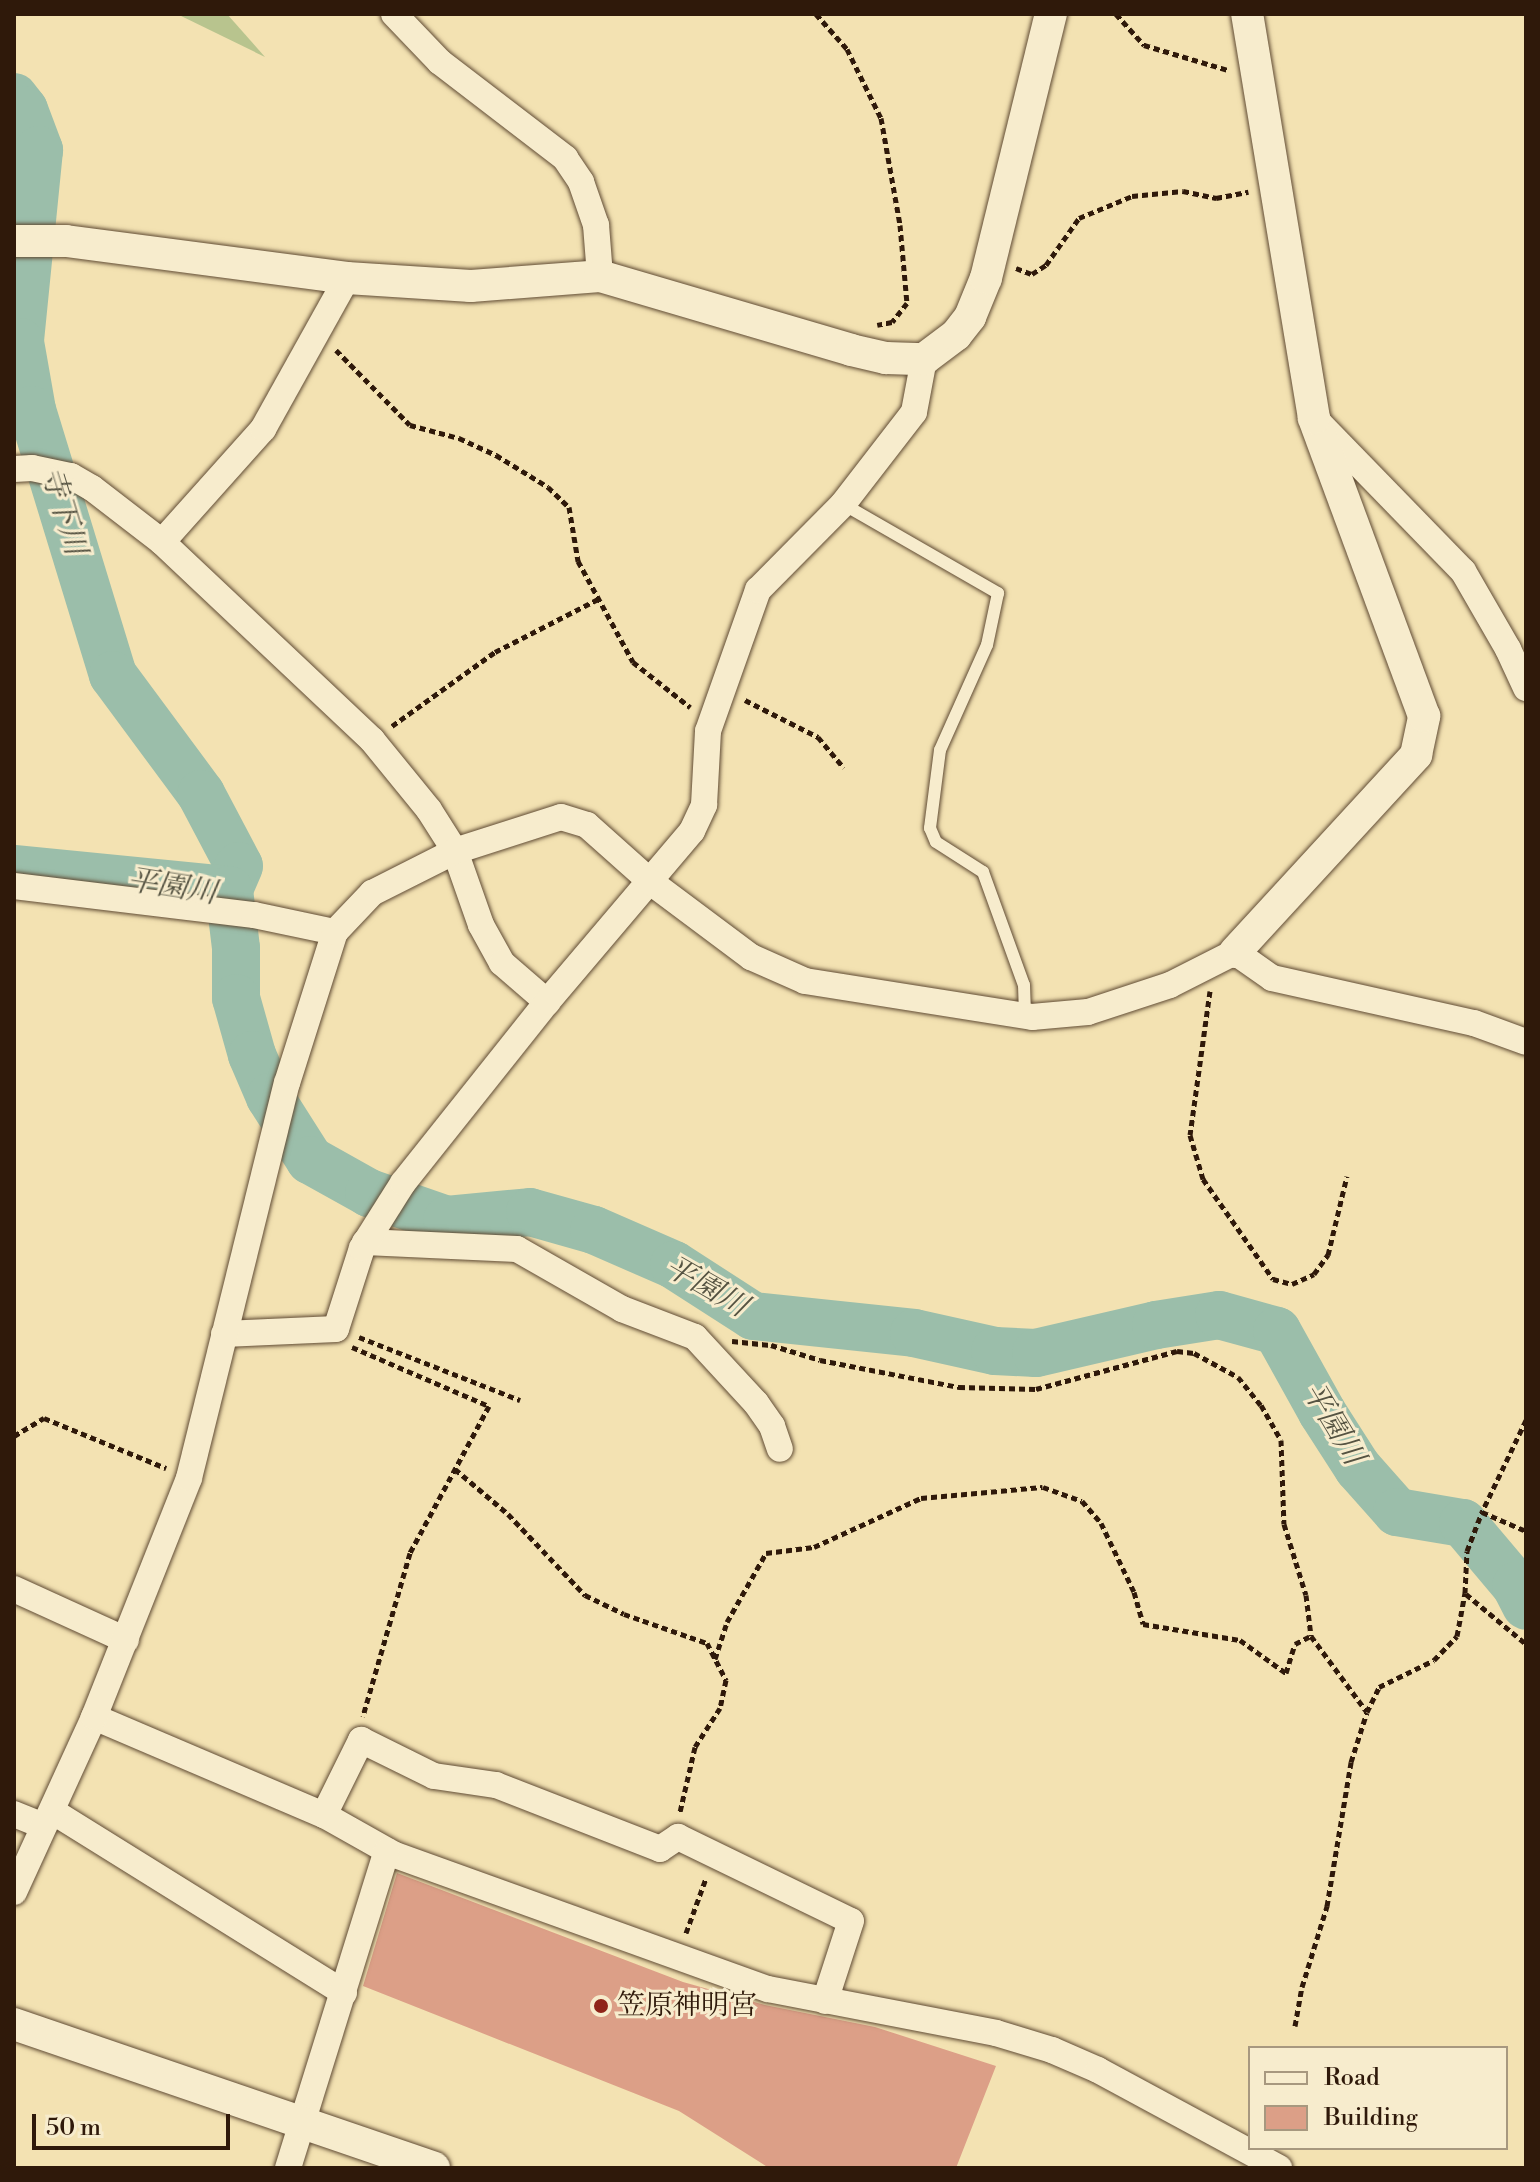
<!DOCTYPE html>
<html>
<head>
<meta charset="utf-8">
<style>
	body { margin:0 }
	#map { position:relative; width:1540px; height:2182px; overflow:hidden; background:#f3e2b2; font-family:"Libre Bodoni","Noto Serif JP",serif }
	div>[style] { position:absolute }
	.green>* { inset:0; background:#b8c48e }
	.river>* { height:48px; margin:-24px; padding:0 24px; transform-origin:24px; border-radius:24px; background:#9bbeaa }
	.building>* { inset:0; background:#dc9f87 }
	.path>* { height:5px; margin-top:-2.5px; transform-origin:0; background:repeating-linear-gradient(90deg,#2f190a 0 6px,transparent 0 10px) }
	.roads { filter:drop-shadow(0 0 2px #604b34) drop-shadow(0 0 2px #604b34) }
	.service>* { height:12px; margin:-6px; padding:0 6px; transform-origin:6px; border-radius:6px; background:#f7eccd }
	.minor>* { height:26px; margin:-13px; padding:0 13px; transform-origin:13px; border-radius:13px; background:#f7eccd }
	.tertiary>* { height:32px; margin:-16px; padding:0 16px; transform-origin:16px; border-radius:16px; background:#f7eccd }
	.dots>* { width:22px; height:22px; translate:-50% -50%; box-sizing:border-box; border:4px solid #f7eccd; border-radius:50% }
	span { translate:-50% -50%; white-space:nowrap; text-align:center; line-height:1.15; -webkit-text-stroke:6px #f7eccd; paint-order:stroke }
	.poi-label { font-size:28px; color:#2f190a }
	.left { translate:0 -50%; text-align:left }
	.water-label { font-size:30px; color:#555342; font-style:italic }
	.frame { position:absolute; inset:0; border:16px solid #2f190a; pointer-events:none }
	.legend { position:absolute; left:1248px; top:2046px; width:260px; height:104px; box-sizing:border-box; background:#f7eccd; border:2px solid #a7987f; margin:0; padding:10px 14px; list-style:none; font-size:24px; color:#2f190a }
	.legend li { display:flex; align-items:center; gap:16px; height:40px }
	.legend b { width:40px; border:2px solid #a7987f }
	.scale { position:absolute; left:32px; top:2114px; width:198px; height:36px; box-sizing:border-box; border:4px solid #2f190a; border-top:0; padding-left:10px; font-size:24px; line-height:28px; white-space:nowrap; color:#2f190a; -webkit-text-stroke:6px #f7eccd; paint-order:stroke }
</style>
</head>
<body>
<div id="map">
	<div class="green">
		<div style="clip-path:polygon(177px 14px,227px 14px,265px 57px)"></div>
	</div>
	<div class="river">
		<div style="left:14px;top:97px;width:16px;rotate:52deg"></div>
		<div style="left:24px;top:110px;width:43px;rotate:69.4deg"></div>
		<div style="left:39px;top:150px;width:193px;rotate:95.7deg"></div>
		<div style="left:20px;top:342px;width:69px;rotate:80deg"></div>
		<div style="left:32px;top:410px;width:277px;rotate:73deg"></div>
		<div style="left:113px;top:675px;width:148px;rotate:53.5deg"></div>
		<div style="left:201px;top:794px;width:81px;rotate:62.2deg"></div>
		<div style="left:239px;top:866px;width:26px;rotate:113deg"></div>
		<div style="left:14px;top:869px;width:216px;rotate:5.6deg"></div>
		<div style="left:229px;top:890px;width:58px;rotate:83.1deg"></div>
		<div style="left:236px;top:948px;width:50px;rotate:90deg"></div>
		<div style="left:236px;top:998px;width:59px;rotate:74.3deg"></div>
		<div style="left:252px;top:1055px;width:46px;rotate:66.8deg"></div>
		<div style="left:270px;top:1097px;width:75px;rotate:57.6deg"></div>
		<div style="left:310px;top:1160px;width:68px;rotate:29.2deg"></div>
		<div style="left:369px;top:1193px;width:83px;rotate:19.1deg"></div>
		<div style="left:447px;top:1220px;width:83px;rotate:-5.5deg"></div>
		<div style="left:530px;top:1212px;width:66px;rotate:15.7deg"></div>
		<div style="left:594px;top:1230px;width:87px;rotate:23.6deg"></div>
		<div style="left:674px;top:1265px;width:94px;rotate:32.8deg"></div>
		<div style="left:753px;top:1316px;width:162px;rotate:6deg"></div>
		<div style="left:914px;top:1333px;width:83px;rotate:12.5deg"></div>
		<div style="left:995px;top:1351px;width:41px;rotate:2.8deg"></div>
		<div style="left:1036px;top:1353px;width:123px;rotate:-13.1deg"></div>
		<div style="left:1156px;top:1325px;width:64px;rotate:-9deg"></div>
		<div style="left:1219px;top:1315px;width:60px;rotate:15.4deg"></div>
		<div style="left:1277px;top:1331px;width:93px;rotate:60.9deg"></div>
		<div style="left:1322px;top:1412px;width:67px;rotate:57.3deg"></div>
		<div style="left:1358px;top:1468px;width:59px;rotate:48.4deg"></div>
		<div style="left:1397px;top:1512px;width:67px;rotate:9.5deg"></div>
		<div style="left:1463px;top:1523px;width:82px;rotate:49.9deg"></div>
		<div style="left:1516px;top:1586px;width:22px;rotate:63deg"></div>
	</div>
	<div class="building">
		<div style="clip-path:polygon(397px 1873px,683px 1982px,765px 2005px,875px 2027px,996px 2066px,956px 2168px,769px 2168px,679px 2111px,363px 1986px)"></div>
	</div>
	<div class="path">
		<div style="left:816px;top:14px;width:47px;rotate:48.5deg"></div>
		<div style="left:847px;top:49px;width:77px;rotate:63.8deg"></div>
		<div style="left:881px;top:118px;width:109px;rotate:79.9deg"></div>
		<div style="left:900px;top:225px;width:78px;rotate:84.9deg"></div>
		<div style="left:907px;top:303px;width:24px;rotate:128deg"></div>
		<div style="left:892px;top:322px;width:15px;rotate:169deg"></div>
		<div style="left:1116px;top:14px;width:42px;rotate:47.9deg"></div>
		<div style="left:1144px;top:45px;width:88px;rotate:16.6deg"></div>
		<div style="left:1016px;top:268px;width:17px;rotate:21deg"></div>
		<div style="left:1032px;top:274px;width:17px;rotate:-33deg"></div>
		<div style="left:1046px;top:265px;width:57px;rotate:-54.9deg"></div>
		<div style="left:1079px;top:218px;width:57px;rotate:-22.5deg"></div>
		<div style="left:1132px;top:196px;width:51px;rotate:-5.6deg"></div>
		<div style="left:1183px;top:191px;width:34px;rotate:12deg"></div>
		<div style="left:1216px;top:198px;width:33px;rotate:-11deg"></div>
		<div style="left:336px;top:350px;width:105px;rotate:45.4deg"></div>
		<div style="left:410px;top:425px;width:51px;rotate:14.9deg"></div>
		<div style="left:459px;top:438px;width:41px;rotate:24.7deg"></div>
		<div style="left:496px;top:455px;width:61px;rotate:31.6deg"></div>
		<div style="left:548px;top:487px;width:29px;rotate:44deg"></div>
		<div style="left:569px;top:507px;width:55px;rotate:80.5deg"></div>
		<div style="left:578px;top:561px;width:115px;rotate:61.4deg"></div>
		<div style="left:633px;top:662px;width:73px;rotate:38.3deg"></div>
		<div style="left:745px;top:700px;width:82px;rotate:26.9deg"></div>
		<div style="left:818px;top:737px;width:40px;rotate:50deg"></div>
		<div style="left:392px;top:726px;width:127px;rotate:-35.7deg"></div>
		<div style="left:495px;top:652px;width:116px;rotate:-27.2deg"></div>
		<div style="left:1210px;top:991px;width:145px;rotate:97.9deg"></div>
		<div style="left:1190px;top:1135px;width:46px;rotate:73.5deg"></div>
		<div style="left:1203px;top:1179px;width:122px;rotate:55deg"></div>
		<div style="left:1273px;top:1279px;width:20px;rotate:15deg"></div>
		<div style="left:1292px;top:1284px;width:24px;rotate:-24deg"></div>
		<div style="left:1314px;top:1274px;width:24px;rotate:-54deg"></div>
		<div style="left:1328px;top:1255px;width:81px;rotate:-76.5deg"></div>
		<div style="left:359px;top:1337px;width:173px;rotate:21.4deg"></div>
		<div style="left:732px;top:1341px;width:39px;rotate:6deg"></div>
		<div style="left:771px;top:1345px;width:51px;rotate:17deg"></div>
		<div style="left:820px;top:1360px;width:142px;rotate:11deg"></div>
		<div style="left:959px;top:1387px;width:77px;rotate:1.5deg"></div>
		<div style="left:1036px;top:1389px;width:146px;rotate:-15.1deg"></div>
		<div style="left:1177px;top:1351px;width:17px;rotate:7deg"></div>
		<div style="left:1194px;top:1353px;width:50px;rotate:28.6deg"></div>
		<div style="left:1238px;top:1377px;width:36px;rotate:51deg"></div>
		<div style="left:1261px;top:1405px;width:40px;rotate:60.3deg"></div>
		<div style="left:1281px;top:1440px;width:84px;rotate:88deg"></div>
		<div style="left:1284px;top:1524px;width:74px;rotate:72.8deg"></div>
		<div style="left:1306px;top:1595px;width:41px;rotate:83deg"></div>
		<div style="left:1311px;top:1636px;width:94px;rotate:53.6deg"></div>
		<div style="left:352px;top:1347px;width:149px;rotate:23.3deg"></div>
		<div style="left:489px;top:1406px;width:167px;rotate:118.3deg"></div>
		<div style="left:410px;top:1553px;width:170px;rotate:106.1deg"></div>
		<div style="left:1526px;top:1420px;width:102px;rotate:115.6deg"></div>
		<div style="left:1482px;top:1512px;width:48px;rotate:23.4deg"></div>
		<div style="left:14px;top:1436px;width:35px;rotate:-31deg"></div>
		<div style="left:44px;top:1418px;width:132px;rotate:22.3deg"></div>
		<div style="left:455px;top:1469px;width:70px;rotate:40.3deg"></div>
		<div style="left:508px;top:1514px;width:112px;rotate:46.5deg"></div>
		<div style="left:585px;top:1595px;width:43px;rotate:26deg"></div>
		<div style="left:624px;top:1614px;width:88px;rotate:19.3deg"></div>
		<div style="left:707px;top:1643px;width:42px;rotate:62.8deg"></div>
		<div style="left:726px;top:1680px;width:29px;rotate:102deg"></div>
		<div style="left:720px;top:1708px;width:46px;rotate:122.7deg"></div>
		<div style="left:695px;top:1747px;width:67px;rotate:103deg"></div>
		<div style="left:1466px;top:1594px;width:78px;rotate:39.8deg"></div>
		<div style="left:715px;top:1659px;width:39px;rotate:-72deg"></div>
		<div style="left:727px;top:1622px;width:79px;rotate:-60.5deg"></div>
		<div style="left:766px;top:1553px;width:48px;rotate:-7.1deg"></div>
		<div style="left:814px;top:1547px;width:118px;rotate:-24.6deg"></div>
		<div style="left:921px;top:1498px;width:122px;rotate:-5.2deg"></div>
		<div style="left:1043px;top:1487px;width:41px;rotate:19.7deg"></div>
		<div style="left:1082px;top:1501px;width:29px;rotate:49deg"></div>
		<div style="left:1101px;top:1523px;width:76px;rotate:64.4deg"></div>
		<div style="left:1134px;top:1592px;width:33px;rotate:74deg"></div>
		<div style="left:1143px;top:1624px;width:98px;rotate:9.4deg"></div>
		<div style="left:1240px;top:1640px;width:57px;rotate:35.7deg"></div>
		<div style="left:1286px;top:1673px;width:30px;rotate:-73deg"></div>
		<div style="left:1295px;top:1644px;width:18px;rotate:-27deg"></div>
		<div style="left:686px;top:1933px;width:59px;rotate:-70deg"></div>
		<div style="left:1295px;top:2026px;width:40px;rotate:-80deg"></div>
		<div style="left:1302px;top:1987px;width:85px;rotate:-72.8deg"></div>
		<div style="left:1327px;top:1906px;width:146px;rotate:-80.5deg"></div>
		<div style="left:1351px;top:1762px;width:52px;rotate:-72.3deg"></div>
		<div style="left:1367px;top:1712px;width:28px;rotate:-64deg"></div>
		<div style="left:1379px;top:1687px;width:61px;rotate:-26.1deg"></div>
		<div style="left:1434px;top:1660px;width:33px;rotate:-46deg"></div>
		<div style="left:1457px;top:1636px;width:44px;rotate:-79.5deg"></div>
		<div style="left:1465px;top:1593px;width:42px;rotate:-87.3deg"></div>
		<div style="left:1467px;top:1551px;width:42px;rotate:-69deg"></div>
	</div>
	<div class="roads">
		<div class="service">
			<div style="left:843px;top:504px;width:179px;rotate:29.9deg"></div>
			<div style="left:998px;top:593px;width:53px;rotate:101.9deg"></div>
			<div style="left:987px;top:645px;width:115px;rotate:114.1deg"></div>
			<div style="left:940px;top:750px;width:79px;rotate:97.3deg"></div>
			<div style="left:930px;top:828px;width:15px;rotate:67deg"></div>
			<div style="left:936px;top:842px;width:56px;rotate:32.6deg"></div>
			<div style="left:983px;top:872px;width:120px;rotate:70.1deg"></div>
			<div style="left:1024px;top:985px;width:31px;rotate:88deg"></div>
		</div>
		<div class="minor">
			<div style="left:394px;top:14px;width:66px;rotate:46.2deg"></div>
			<div style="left:440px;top:62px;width:158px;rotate:37.5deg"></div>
			<div style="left:565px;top:158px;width:29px;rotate:56deg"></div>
			<div style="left:581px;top:182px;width:46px;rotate:70.8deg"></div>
			<div style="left:596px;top:225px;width:51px;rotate:85.5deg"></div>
			<div style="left:1316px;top:420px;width:211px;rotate:45.8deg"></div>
			<div style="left:1463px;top:571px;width:90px;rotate:60deg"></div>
			<div style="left:1508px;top:649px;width:43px;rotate:65.2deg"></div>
			<div style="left:14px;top:469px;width:18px;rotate:-3deg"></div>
			<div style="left:32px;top:468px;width:40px;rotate:12deg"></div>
			<div style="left:71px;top:476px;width:24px;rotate:30deg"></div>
			<div style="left:92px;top:488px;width:88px;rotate:37.6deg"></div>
			<div style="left:162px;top:542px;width:289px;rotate:43.3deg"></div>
			<div style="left:372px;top:740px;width:90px;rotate:50.8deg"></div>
			<div style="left:429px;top:810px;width:49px;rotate:57.6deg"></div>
			<div style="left:455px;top:851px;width:78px;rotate:70.6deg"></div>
			<div style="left:481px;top:925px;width:43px;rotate:61.1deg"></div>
			<div style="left:502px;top:963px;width:60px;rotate:40.9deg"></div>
			<div style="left:162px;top:542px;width:152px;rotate:-48.2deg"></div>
			<div style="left:263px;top:429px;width:173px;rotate:-60.9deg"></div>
			<div style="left:14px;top:886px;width:242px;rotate:6.9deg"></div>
			<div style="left:254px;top:915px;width:83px;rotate:11.9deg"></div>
			<div style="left:365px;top:1242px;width:152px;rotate:2.6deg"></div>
			<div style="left:517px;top:1249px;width:121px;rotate:29.7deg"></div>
			<div style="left:622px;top:1309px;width:78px;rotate:21deg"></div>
			<div style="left:695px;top:1337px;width:90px;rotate:47.3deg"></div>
			<div style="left:756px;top:1403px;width:28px;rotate:55deg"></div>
			<div style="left:772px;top:1426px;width:24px;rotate:71deg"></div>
			<div style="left:224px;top:1334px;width:112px;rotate:-2.6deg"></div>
			<div style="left:336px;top:1329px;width:85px;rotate:-72.2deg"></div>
			<div style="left:362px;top:1248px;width:77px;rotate:-57.8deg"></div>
			<div style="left:403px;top:1183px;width:231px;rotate:-51.5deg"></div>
			<div style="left:547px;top:1002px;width:224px;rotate:-49.7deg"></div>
			<div style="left:692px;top:831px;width:29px;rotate:-65deg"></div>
			<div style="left:704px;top:805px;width:74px;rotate:-86.9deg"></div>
			<div style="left:708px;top:731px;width:150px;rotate:-70.5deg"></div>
			<div style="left:758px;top:590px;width:121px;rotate:-45.3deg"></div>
			<div style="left:843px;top:504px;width:116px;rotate:-52.3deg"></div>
			<div style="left:914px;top:412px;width:54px;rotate:-79.3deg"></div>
			<div style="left:14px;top:1589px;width:123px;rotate:24.5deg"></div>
			<div style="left:94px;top:1717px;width:250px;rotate:23.1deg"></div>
			<div style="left:324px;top:1815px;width:81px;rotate:29.4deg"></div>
			<div style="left:395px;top:1855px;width:396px;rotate:19.8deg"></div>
			<div style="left:768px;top:1989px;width:232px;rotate:10.9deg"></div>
			<div style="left:996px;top:2033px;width:59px;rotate:16.9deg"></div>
			<div style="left:1052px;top:2050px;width:50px;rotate:23.5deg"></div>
			<div style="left:1098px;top:2070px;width:206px;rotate:28.4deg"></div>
			<div style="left:52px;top:1811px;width:344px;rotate:31.9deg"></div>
			<div style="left:14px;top:1814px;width:32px;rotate:22deg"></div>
			<div style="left:324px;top:1815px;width:84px;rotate:-63.7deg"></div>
			<div style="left:361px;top:1740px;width:81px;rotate:26.3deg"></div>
			<div style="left:434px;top:1776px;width:63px;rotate:8.3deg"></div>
			<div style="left:496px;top:1785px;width:176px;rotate:21.3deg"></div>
			<div style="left:660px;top:1849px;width:22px;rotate:-34deg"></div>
			<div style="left:678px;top:1837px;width:192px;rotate:25.9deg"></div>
			<div style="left:851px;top:1921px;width:84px;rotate:108deg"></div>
			<div style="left:14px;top:1892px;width:192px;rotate:-65.4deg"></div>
			<div style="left:94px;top:1717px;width:257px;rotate:-68.3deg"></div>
			<div style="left:189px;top:1478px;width:407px;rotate:-76.1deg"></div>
			<div style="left:287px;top:1083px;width:158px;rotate:-72.4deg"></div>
			<div style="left:335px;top:932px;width:54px;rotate:-46.5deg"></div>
			<div style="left:372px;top:893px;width:93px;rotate:-26.8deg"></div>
			<div style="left:455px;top:851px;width:111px;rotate:-17.8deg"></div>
			<div style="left:561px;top:817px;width:27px;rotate:17deg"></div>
			<div style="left:587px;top:825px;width:87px;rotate:41.7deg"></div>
			<div style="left:652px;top:883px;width:124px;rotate:36.8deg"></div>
			<div style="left:751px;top:957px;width:59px;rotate:24deg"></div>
			<div style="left:805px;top:981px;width:230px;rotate:9deg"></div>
			<div style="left:1032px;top:1017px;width:56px;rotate:-5.1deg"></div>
			<div style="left:1088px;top:1012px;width:86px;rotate:-18.2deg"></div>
			<div style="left:1170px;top:985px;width:73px;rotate:-26.9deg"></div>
			<div style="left:1235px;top:952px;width:45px;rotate:35.1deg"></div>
			<div style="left:1272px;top:978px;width:207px;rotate:12.6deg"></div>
			<div style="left:1474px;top:1023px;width:55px;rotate:20.1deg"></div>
			<div style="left:288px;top:2168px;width:332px;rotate:-72.7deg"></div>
		</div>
		<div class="tertiary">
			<div style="left:14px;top:241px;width:52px"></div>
			<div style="left:66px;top:241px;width:283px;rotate:7.5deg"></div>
			<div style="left:347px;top:278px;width:124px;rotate:3.7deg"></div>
			<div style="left:471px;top:286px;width:129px;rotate:-4.4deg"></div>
			<div style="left:600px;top:276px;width:262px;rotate:16.4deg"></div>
			<div style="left:851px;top:350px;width:36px;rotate:13deg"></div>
			<div style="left:886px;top:358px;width:38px;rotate:2deg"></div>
			<div style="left:924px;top:359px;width:40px;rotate:-37deg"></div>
			<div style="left:956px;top:335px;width:23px;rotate:-52deg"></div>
			<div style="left:970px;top:317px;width:42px;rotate:-67.7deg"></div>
			<div style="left:986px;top:278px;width:272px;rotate:-76.2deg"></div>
			<div style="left:1235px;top:952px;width:268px;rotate:-47.4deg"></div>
			<div style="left:1416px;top:755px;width:40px;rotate:-78deg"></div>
			<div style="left:1424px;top:716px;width:318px;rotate:-110.3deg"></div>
			<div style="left:1314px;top:418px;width:410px;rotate:-99.4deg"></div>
			<div style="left:14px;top:2024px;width:444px;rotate:18.9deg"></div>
		</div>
	</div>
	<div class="dots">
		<div style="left:601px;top:2006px;background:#8f2418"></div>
	</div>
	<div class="poi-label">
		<span class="left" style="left:617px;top:2006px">笠原神明宮</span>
	</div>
	<div class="water-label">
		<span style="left:63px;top:511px;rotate:73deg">寺下川</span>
		<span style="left:172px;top:887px;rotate:9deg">平園川</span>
		<span style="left:706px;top:1287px;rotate:30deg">平園川</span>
		<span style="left:1333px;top:1424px;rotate:59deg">平園川</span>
	</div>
	<div class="frame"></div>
	<ul class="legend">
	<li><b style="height:10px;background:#f7eccd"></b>Road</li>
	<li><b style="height:22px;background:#dc9f87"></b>Building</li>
	</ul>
	<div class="scale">50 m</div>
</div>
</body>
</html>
